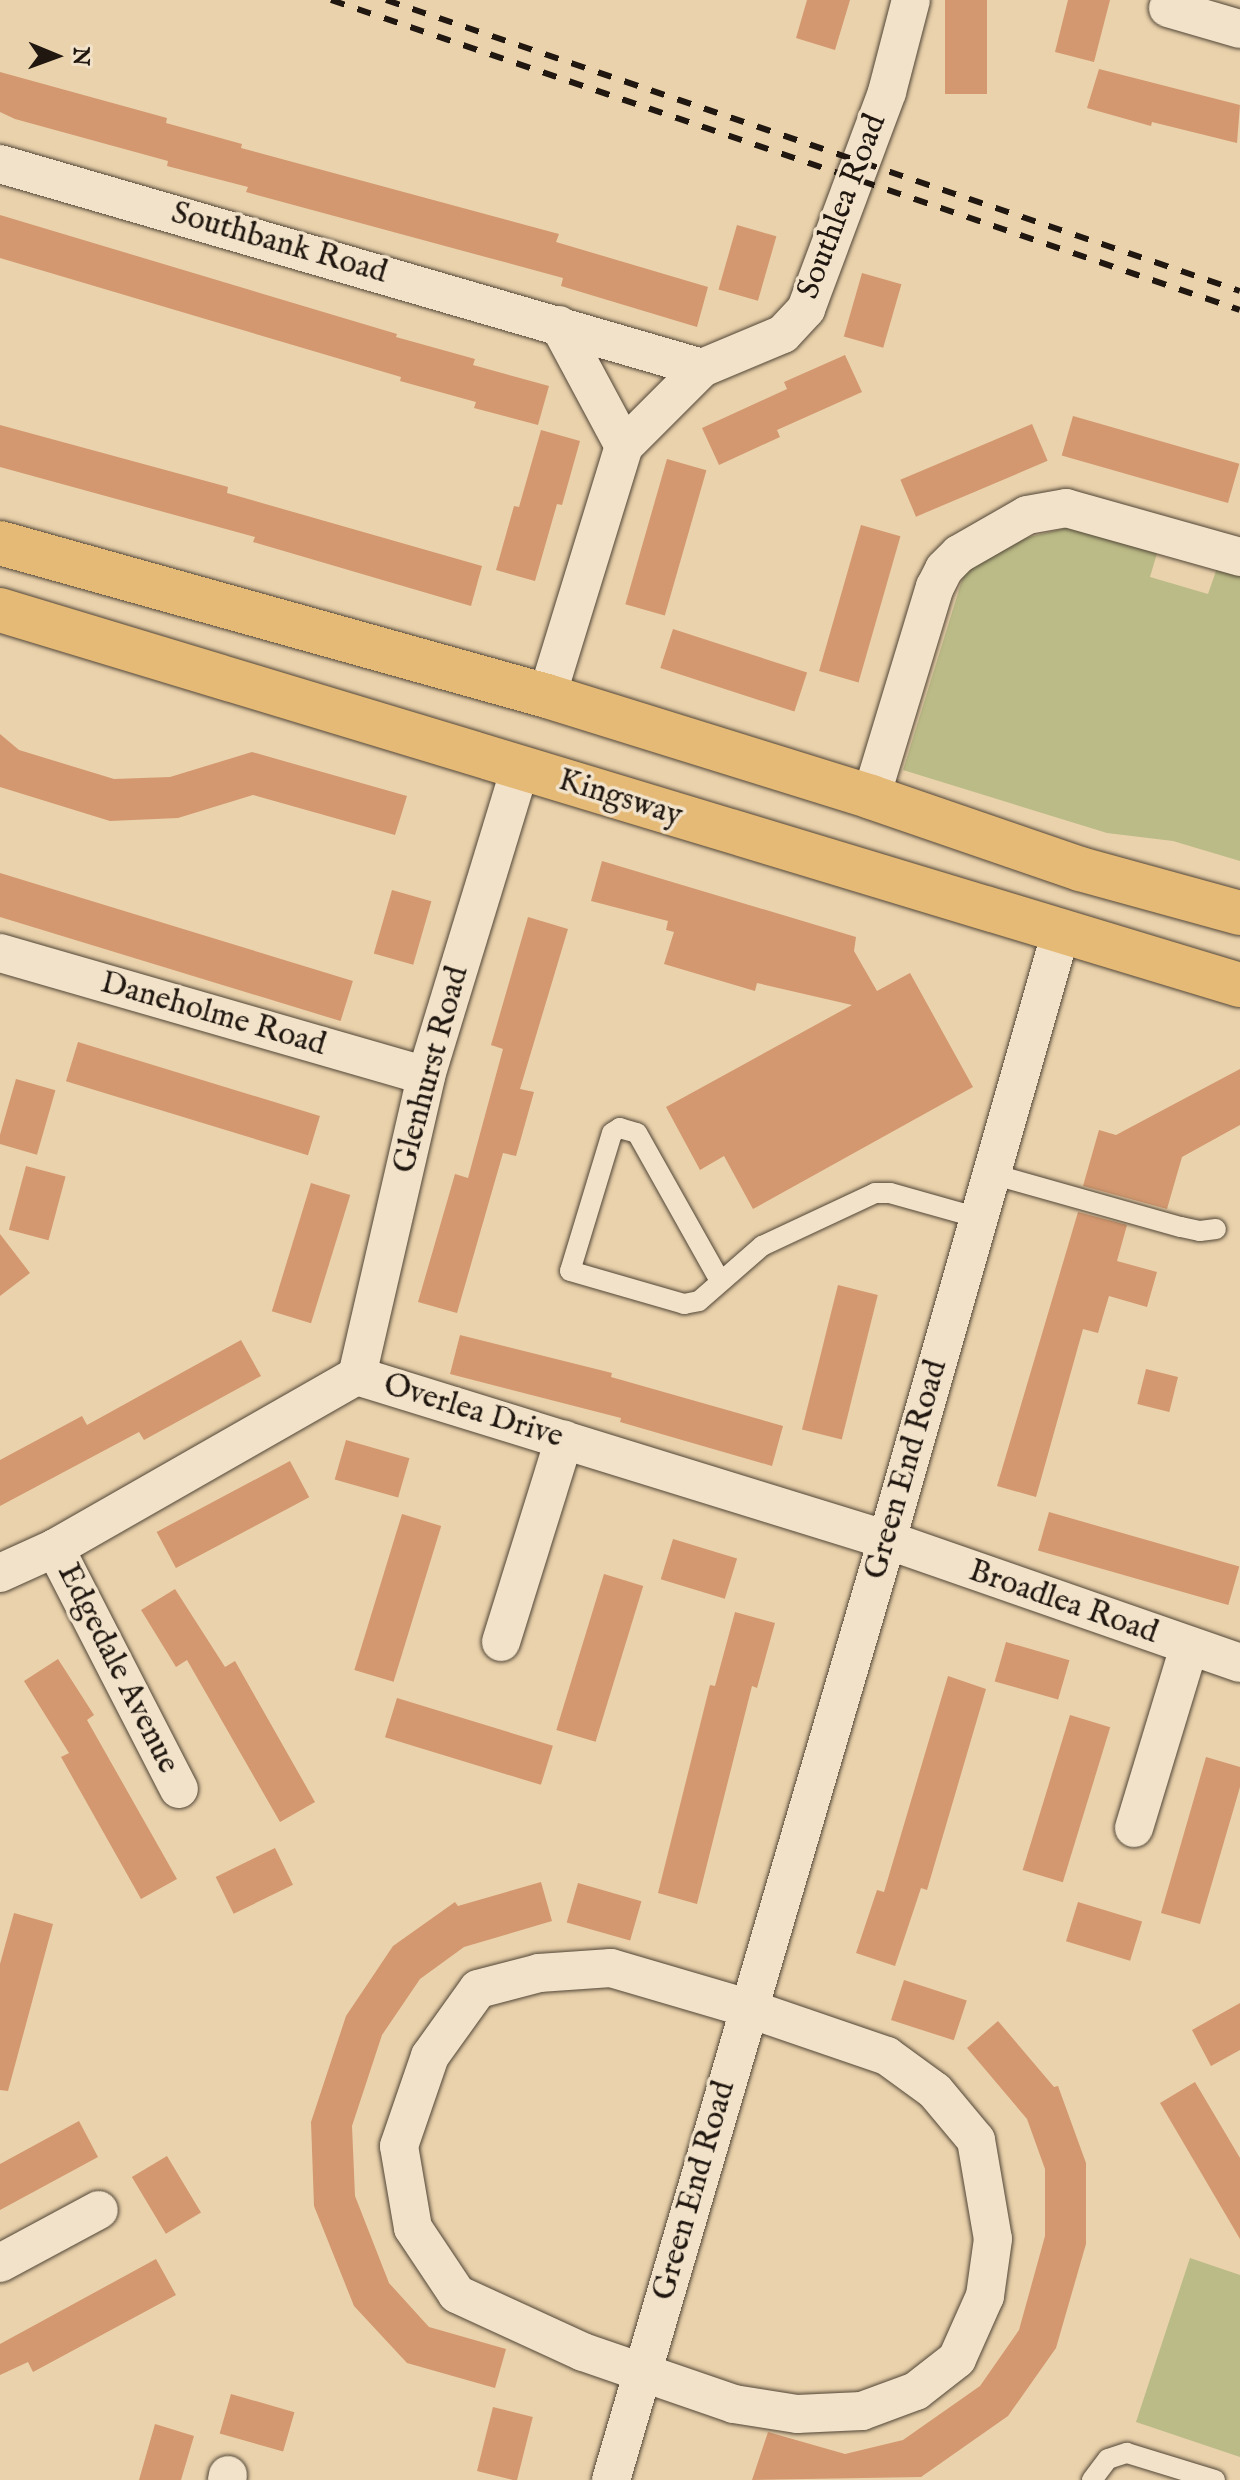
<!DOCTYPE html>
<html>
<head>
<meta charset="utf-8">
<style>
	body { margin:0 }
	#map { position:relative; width:1240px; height:2480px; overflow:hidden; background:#ead2ac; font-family:"IM FELL English",serif }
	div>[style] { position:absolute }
	.green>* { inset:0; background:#bbbb87 }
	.building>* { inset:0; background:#d3986f; transform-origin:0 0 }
	.roads { filter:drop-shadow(0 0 2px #524637) drop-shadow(0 0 2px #524637) }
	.lane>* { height:20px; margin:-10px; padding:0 10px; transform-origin:10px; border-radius:10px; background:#f1e2c9 }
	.street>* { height:38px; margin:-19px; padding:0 19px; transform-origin:19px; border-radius:19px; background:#f1e2c9 }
	.highway>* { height:44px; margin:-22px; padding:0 22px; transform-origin:22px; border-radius:22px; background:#e5b976 }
	.rail>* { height:6px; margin-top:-3px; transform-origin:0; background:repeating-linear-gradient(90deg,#201710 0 14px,transparent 0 28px) }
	span { translate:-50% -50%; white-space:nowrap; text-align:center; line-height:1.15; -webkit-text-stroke:7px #f1e2c9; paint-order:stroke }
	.street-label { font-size:32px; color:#201710 }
	.north { position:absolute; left:16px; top:16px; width:80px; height:80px; -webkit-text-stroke:6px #f1e2c9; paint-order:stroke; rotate:91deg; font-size:22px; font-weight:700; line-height:32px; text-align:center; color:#201710 }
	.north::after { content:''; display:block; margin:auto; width:28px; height:36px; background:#201710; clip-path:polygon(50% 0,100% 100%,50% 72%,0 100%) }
</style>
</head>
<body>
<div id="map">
	<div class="green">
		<div style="clip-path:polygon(1070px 527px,1158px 550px,1150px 577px,1208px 594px,1217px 568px,1240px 575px,1240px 861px,1173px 841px,1107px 833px,903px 770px,963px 577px,975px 564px,1025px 538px)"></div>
		<div style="clip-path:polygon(1190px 2258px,1240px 2275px,1240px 2457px,1136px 2422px)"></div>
	</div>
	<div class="building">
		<div style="clip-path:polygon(807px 0,850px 0,835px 50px,796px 38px)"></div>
		<div style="left:945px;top:0;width:42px;height:94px"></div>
		<div style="clip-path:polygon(1068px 0,1110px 0,1094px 62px,1055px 52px)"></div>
		<div style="clip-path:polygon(1099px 69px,1240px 105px,1237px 143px,1152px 122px,1151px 126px,1087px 108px)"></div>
		<div style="clip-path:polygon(0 72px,167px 118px,166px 123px,242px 144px,241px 148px,559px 234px,556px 242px,708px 287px,697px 327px,561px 286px,563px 278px,246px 192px,248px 187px,167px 166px,168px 161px,15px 119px,0 112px)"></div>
		<div style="clip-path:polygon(0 215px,397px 334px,396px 337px,475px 359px,473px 365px,549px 386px,538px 425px,474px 408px,476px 402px,400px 381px,401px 377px,0 258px)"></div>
		<div style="left:737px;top:225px;width:41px;height:67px;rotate:16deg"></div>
		<div style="left:862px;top:273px;width:41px;height:66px;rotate:16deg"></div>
		<div style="clip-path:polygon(845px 355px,862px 392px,777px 430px,780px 437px,719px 465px,702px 428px,787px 389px,784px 382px)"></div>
		<div style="left:1073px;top:416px;width:173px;height:41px;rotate:16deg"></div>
		<div style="left:1032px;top:424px;width:40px;height:143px;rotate:67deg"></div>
		<div style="clip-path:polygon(0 425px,228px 487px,227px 493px,482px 566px,471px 606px,253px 542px,255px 537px,0 467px)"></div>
		<div style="clip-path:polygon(541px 430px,580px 441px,562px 505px,557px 504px,535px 581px,496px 570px,514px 506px,519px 507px)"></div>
		<div style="left:667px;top:459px;width:41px;height:151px;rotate:16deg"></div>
		<div style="left:861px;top:525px;width:41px;height:152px;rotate:16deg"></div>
		<div style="left:673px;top:629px;width:141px;height:41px;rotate:18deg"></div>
		<div style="clip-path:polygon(0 734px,19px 750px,114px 779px,170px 777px,252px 752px,407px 796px,395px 835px,253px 795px,178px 818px,110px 821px,0 787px)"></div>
		<div style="clip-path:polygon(602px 861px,856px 937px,854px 951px,877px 991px,910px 973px,973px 1087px,753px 1209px,724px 1156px,700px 1170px,666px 1107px,852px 1005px,757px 983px,755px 991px,664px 964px,674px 932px,666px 930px,668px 921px,591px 901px)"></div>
		<div style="left:0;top:873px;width:369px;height:42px;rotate:17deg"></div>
		<div style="left:392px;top:890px;width:41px;height:66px;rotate:16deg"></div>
		<div style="clip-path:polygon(528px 917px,568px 929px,520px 1089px,534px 1092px,516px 1156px,503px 1153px,457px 1313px,418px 1302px,455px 1174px,468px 1178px,503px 1049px,491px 1045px)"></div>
		<div style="left:78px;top:1042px;width:253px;height:41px;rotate:17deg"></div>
		<div style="clip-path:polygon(1240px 1069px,1240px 1125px,1182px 1157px,1167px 1209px,1083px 1186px,1099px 1130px,1116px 1135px)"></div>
		<div style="left:16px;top:1079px;width:41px;height:67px;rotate:16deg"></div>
		<div style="left:26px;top:1166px;width:41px;height:66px;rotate:15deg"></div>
		<div style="left:311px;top:1183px;width:41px;height:134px;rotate:17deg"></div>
		<div style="clip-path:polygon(1078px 1212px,1127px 1225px,1117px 1261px,1157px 1272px,1147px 1307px,1109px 1296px,1098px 1333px,1083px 1329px,1036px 1497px,997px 1486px)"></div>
		<div style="clip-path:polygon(0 1234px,30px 1273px,0 1296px)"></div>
		<div style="left:838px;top:1285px;width:41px;height:149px;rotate:14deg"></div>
		<div style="clip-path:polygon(460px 1335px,612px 1373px,611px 1377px,783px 1426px,772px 1466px,620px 1422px,621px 1418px,450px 1374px)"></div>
		<div style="clip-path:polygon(241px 1340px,261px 1376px,144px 1440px,139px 1432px,0 1506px,0 1460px,82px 1416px,87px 1425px)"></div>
		<div style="left:1146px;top:1369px;width:33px;height:36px;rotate:14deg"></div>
		<div style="left:346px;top:1440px;width:66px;height:41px;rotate:16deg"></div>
		<div style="left:290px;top:1461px;width:41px;height:151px;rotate:62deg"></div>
		<div style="left:1049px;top:1512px;width:198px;height:40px;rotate:16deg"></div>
		<div style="left:402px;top:1514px;width:41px;height:163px;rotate:17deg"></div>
		<div style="left:673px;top:1539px;width:67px;height:42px;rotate:17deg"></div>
		<div style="left:604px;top:1574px;width:41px;height:163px;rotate:17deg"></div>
		<div style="clip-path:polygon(175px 1589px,225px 1667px,235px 1661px,315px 1802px,280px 1822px,187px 1660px,176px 1667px,141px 1610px)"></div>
		<div style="clip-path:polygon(735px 1612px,775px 1623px,757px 1688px,752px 1686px,697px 1904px,658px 1893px,710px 1685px,715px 1686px)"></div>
		<div style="left:1006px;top:1642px;width:66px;height:41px;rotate:16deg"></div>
		<div style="clip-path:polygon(58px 1659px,94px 1715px,87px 1720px,177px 1879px,141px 1899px,61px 1757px,69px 1753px,24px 1681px)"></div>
		<div style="clip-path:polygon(948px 1676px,986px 1689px,927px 1890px,921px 1888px,895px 1966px,856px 1953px,877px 1890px,884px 1892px)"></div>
		<div style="left:397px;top:1698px;width:163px;height:41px;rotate:17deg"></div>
		<div style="left:1070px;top:1715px;width:42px;height:162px;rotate:17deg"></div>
		<div style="clip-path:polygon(1206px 1757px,1240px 1767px,1240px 1787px,1200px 1924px,1161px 1913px)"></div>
		<div style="left:275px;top:1848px;width:41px;height:66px;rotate:64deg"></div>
		<div style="clip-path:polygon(541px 1882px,552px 1921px,464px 1947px,420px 1979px,382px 2035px,352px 2126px,355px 2196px,389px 2283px,429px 2327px,506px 2349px,495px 2388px,407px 2363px,354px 2306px,314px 2206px,311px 2122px,346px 2016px,393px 1946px,455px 1902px,458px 1906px)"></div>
		<div style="left:578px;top:1883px;width:66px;height:41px;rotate:16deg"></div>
		<div style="left:1078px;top:1902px;width:67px;height:41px;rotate:17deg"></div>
		<div style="clip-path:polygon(14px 1913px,53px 1924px,8px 2091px,0 2090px,0 1964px)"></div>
		<div style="left:904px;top:1980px;width:66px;height:42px;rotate:18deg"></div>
		<div style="clip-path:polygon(1240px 2003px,1240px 2050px,1211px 2066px,1192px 2030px)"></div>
		<div style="clip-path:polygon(998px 2021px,1054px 2087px,1058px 2086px,1086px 2163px,1086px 2244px,1056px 2348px,1008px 2416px,921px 2477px,752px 2480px,768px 2432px,845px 2454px,903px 2440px,980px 2386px,1019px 2330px,1045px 2236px,1045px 2169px,1027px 2119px,967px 2048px)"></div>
		<div style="clip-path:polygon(1195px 2082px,1240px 2158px,1240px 2239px,1160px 2103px)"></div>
		<div style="clip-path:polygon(79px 2121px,98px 2157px,0 2210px,0 2164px)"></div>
		<div style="left:167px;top:2156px;width:66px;height:41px;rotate:59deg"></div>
		<div style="clip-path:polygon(156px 2259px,176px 2295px,33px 2372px,28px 2362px,0 2375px,0 2344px)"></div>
		<div style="left:231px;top:2394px;width:66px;height:41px;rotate:16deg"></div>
		<div style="left:493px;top:2407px;width:41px;height:66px;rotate:14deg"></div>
		<div style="clip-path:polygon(155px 2424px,194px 2436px,181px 2480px,139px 2480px)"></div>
	</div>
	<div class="roads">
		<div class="lane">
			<div style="left:992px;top:1174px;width:196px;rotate:15.7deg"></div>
			<div style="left:1181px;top:1227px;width:19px;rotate:12deg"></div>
			<div style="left:1200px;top:1231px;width:16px;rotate:-7deg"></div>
			<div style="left:719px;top:1279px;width:167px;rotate:-119.3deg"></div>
			<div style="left:637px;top:1133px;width:18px;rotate:-164deg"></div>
			<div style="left:620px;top:1128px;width:9px;rotate:148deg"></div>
			<div style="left:612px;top:1133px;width:144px;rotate:106.9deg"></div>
			<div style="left:570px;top:1271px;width:119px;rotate:16.1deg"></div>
			<div style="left:684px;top:1304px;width:15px;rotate:-11deg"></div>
			<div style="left:699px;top:1301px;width:84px;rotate:-41.1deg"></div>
			<div style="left:762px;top:1246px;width:125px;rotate:-25.1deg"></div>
			<div style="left:875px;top:1193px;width:15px"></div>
			<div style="left:890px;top:1193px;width:92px;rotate:15.7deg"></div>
			<div style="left:1092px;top:2480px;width:26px;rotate:-53deg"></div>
			<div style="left:1108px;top:2459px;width:20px;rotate:-18deg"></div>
			<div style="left:1127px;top:2453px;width:92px;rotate:17.1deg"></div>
		</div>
		<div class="street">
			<div style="left:1168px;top:8px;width:75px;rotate:16.3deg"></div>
			<div style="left:0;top:164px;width:731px;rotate:16.2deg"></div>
			<div style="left:559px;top:325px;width:137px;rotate:61.8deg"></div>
			<div style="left:547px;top:696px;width:262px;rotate:-72.9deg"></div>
			<div style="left:624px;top:446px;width:110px;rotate:-45deg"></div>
			<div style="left:702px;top:368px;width:88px;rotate:-22.8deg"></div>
			<div style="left:783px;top:334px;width:34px;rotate:-47deg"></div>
			<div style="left:806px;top:309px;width:232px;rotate:-69.5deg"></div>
			<div style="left:887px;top:92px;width:95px;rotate:-75.4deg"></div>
			<div style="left:871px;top:797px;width:220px;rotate:-73.1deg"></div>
			<div style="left:935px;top:587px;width:20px;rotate:-63deg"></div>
			<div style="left:944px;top:569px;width:21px;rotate:-45deg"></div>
			<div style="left:959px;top:554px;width:78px;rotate:-29.8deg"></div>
			<div style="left:1027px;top:515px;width:40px;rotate:-10deg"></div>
			<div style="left:1066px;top:508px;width:181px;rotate:15.7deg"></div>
			<div style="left:0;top:953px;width:443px;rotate:16.1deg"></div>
			<div style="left:357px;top:1376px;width:308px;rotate:-77deg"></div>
			<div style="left:426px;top:1076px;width:321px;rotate:-73deg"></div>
			<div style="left:55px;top:1548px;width:271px;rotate:62.8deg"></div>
			<div style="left:0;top:1573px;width:60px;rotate:-24.4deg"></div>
			<div style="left:55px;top:1548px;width:348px;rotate:-29.7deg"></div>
			<div style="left:357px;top:1376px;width:555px;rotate:17.19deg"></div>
			<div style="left:887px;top:1540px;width:374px;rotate:19.2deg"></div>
			<div style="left:501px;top:1642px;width:212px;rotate:-72.7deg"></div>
			<div style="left:1134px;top:1828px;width:189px;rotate:-73.1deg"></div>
			<div style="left:611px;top:1968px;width:142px;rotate:16.4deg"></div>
			<div style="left:747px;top:2008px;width:148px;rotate:18.9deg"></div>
			<div style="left:887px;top:2056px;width:59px;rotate:36.1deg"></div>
			<div style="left:935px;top:2091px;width:64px;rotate:50.1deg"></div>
			<div style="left:976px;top:2140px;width:100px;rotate:80.3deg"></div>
			<div style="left:993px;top:2239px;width:58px;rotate:98deg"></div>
			<div style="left:985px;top:2296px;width:69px;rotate:114deg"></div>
			<div style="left:957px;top:2359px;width:52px;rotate:142deg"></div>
			<div style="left:916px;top:2391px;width:58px;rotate:159.7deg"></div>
			<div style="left:862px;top:2411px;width:65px;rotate:177.4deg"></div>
			<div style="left:797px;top:2414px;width:64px;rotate:-171deg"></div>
			<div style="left:734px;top:2404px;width:160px;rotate:-161deg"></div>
			<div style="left:583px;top:2352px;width:139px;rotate:-155.3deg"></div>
			<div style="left:457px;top:2294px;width:79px;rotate:-123.7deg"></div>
			<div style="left:413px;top:2228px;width:83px;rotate:-99.7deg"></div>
			<div style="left:399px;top:2146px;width:95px;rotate:-71deg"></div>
			<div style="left:430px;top:2056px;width:82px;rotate:-54.4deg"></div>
			<div style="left:478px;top:1989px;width:63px;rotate:-14.7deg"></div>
			<div style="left:539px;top:1973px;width:72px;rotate:-4deg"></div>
			<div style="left:0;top:2263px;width:112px;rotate:-28.2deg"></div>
			<div style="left:227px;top:2480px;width:5px;rotate:-79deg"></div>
			<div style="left:611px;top:2480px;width:980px;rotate:-73.64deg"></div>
			<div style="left:887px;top:1540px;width:633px;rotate:-74.05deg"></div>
		</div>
		<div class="highway">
			<div style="left:0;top:543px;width:568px;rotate:15.63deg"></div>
			<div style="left:547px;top:696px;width:339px;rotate:17.3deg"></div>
			<div style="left:871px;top:797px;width:221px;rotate:19deg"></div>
			<div style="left:1080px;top:869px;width:166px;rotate:15.4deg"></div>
			<div style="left:0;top:610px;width:1295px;rotate:16.83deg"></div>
		</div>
	</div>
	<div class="rail">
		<div style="left:331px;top:0;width:960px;rotate:18.83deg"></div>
		<div style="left:386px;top:0;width:902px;rotate:18.82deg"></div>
	</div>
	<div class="street-label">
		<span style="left:843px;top:207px;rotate:-69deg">Southlea Road</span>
		<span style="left:279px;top:244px;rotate:16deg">Southbank Road</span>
		<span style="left:620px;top:799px;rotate:17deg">Kingsway</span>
		<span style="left:213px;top:1015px;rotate:16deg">Daneholme Road</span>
		<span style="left:432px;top:1070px;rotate:-75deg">Glenhurst Road</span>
		<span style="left:473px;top:1412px;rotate:17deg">Overlea Drive</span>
		<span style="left:907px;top:1470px;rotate:-74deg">Green End Road</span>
		<span style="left:1063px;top:1603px;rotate:19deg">Broadlea Road</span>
		<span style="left:117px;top:1669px;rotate:63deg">Edgedale Avenue</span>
		<span style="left:695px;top:2191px;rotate:-74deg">Green End Road</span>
	</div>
	<div class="north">N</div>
</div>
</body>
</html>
